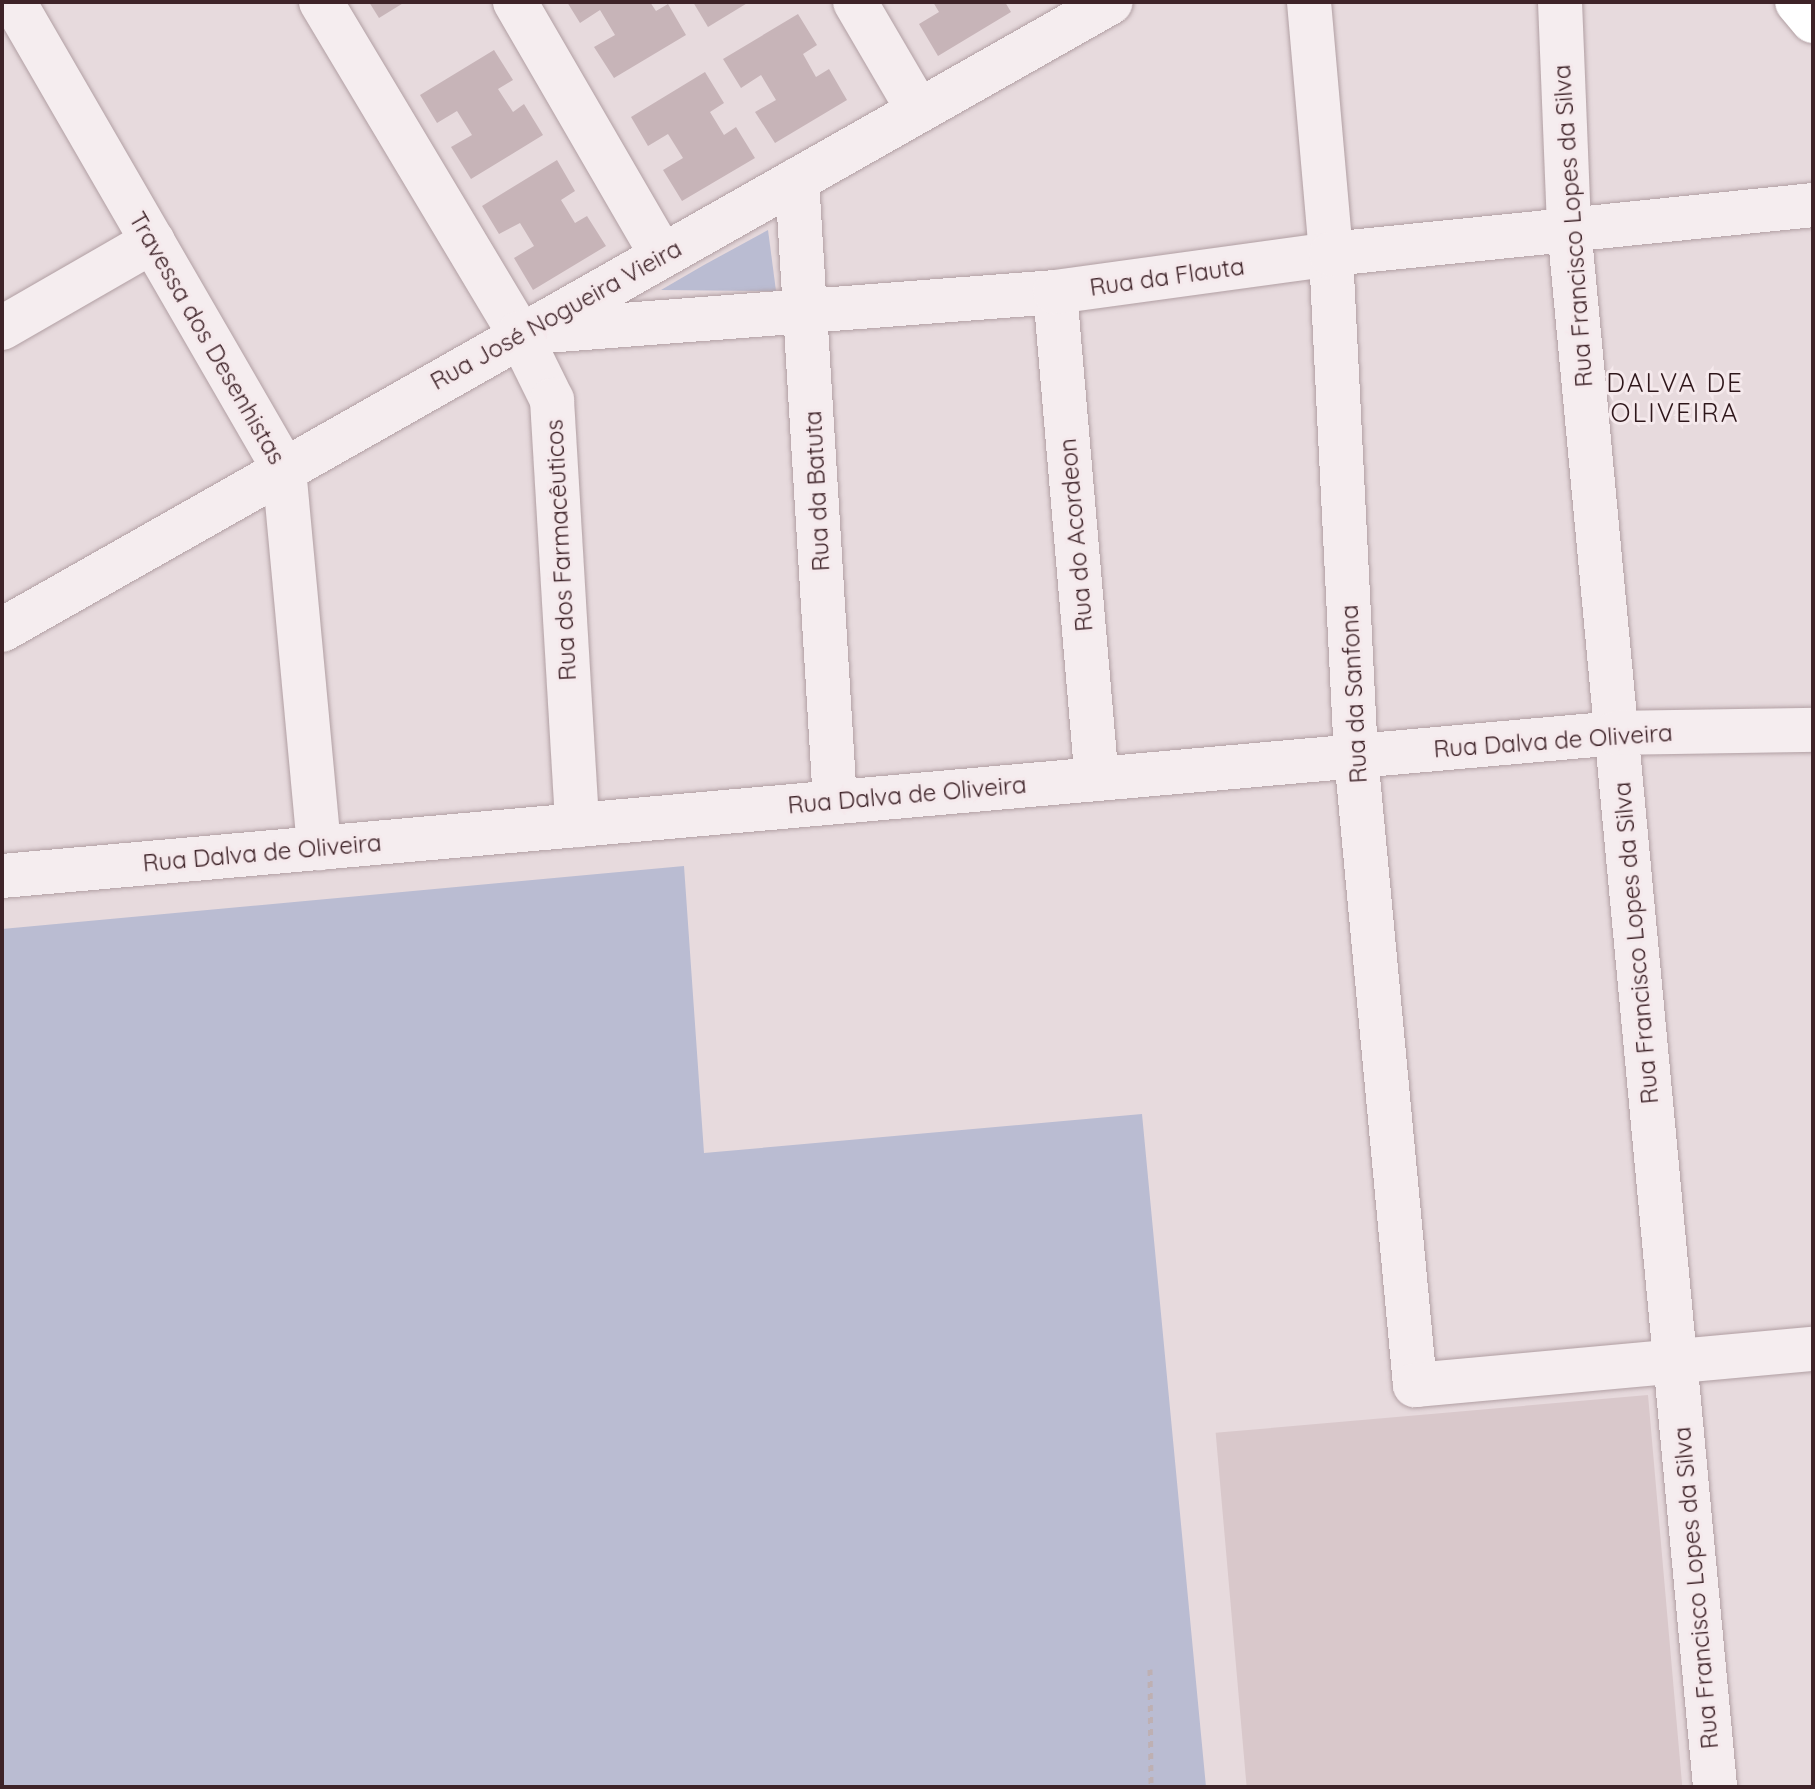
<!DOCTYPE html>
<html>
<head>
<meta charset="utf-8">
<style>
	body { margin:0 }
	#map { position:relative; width:1815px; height:1789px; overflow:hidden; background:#e7dadd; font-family:Quicksand,sans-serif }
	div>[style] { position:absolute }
	.built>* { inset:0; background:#d9c8cb; transform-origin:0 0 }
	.green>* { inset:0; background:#babcd2 }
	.building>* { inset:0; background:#c7b4b8 }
	.path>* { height:5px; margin-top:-2.5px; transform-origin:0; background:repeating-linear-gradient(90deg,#beb0b3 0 6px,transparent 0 12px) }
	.roads { filter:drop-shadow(0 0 2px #b19fa3) drop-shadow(0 0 2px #b19fa3) }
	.minor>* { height:44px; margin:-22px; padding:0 22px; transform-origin:22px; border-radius:22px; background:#f5edef }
	.major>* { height:44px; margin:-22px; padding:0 22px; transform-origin:22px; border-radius:22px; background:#fff }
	span { translate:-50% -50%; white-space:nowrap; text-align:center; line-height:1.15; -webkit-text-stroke:6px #f5e9ec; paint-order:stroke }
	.street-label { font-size:24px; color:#3e2328 }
	.neighbourhood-label { font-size:26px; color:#2e161a; letter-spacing:2px }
	.frame { position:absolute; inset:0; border:4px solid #3e2328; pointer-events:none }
</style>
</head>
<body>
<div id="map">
	<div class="built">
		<div style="left:1648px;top:1395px;width:394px;height:434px;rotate:85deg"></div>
	</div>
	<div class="green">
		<div style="clip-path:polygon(768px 230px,776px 291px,661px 290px,704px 265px)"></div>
		<div style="clip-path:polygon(684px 866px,704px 1153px,1142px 1114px,1206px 1787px,2px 1787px,2px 929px)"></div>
	</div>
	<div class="building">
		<div style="clip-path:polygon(369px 2px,405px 2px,379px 18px)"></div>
		<div style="clip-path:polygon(567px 2px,650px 2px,656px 11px,668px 4px,686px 35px,614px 78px,594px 47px,615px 35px,600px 10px,580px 23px)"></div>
		<div style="clip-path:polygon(693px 2px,749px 2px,708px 27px)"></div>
		<div style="clip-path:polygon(933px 2px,1005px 2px,1011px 12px,938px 56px,919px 24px,939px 12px)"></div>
		<div style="clip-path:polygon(798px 14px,817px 45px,803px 54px,816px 77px,829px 69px,847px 100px,775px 143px,755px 112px,776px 100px,761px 75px,741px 88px,723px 59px)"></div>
		<div style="clip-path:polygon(494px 50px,513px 80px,498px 89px,513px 112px,524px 104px,543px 135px,471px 179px,451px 147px,472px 135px,457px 111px,437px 123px,420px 95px)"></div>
		<div style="clip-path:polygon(705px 72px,724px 103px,710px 112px,724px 135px,736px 127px,755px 158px,682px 201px,663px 170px,683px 158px,668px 134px,648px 146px,631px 117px)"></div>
		<div style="clip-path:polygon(557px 160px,575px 191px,561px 200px,575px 223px,587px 216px,606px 246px,533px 290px,514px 258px,534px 246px,520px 223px,499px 234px,482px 206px)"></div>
	</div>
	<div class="path">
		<div style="left:1150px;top:1669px;width:118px;rotate:89.5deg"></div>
	</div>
	<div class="roads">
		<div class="minor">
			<div style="left:14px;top:2px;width:539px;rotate:59.97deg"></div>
			<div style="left:284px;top:469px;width:381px;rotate:84.7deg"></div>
			<div style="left:321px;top:2px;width:386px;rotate:59.1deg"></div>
			<div style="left:519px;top:333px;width:75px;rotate:63.8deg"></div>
			<div style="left:552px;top:400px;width:426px;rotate:86.6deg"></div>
			<div style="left:515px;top:2px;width:293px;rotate:59.9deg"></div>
			<div style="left:855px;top:2px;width:125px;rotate:59.7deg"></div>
			<div style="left:1309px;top:2px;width:253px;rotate:85deg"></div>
			<div style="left:1331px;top:254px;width:503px;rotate:87.15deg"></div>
			<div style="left:1356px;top:756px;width:632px;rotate:84.64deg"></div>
			<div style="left:1415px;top:1385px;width:400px;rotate:-5.2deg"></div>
			<div style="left:1560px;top:2px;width:225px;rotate:87.7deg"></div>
			<div style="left:1569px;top:227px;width:1567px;rotate:84.65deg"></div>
			<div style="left:797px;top:180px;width:623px;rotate:86.5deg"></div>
			<div style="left:1055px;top:292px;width:488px;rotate:85.1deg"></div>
			<div style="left:2px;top:328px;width:174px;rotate:-29.9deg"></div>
			<div style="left:519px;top:333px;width:538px;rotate:-4.37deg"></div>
			<div style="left:1055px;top:292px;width:279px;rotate:-7.8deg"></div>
			<div style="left:1331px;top:254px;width:484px;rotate:-5.8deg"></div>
			<div style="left:2px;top:630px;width:1274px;rotate:-29.52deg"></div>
			<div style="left:2px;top:876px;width:1620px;rotate:-5.06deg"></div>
			<div style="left:1616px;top:733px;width:197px;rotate:-0.9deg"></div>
		</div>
		<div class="major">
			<div style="left:1797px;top:2px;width:25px;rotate:50deg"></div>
		</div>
	</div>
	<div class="street-label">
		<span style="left:1573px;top:226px;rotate:-94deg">Rua Francisco Lopes da Silva</span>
		<span style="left:1167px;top:277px;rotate:-8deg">Rua da Flauta</span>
		<span style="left:556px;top:315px;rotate:-29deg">Rua José Nogueira Vieira</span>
		<span style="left:207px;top:338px;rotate:60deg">Travessa dos Desenhistas</span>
		<span style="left:817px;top:491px;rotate:-93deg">Rua da Batuta</span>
		<span style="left:1076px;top:535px;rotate:-95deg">Rua do Acordeon</span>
		<span style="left:561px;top:550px;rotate:-93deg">Rua dos Farmacêuticos</span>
		<span style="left:1354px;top:694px;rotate:-93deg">Rua da Sanfona</span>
		<span style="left:1553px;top:741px;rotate:-4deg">Rua Dalva de Oliveira</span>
		<span style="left:907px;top:795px;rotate:-5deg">Rua Dalva de Oliveira</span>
		<span style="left:262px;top:853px;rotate:-5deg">Rua Dalva de Oliveira</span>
		<span style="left:1636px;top:943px;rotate:-95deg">Rua Francisco Lopes da Silva</span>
		<span style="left:1696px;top:1588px;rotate:-95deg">Rua Francisco Lopes da Silva</span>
	</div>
	<div class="neighbourhood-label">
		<span style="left:1675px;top:398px">DALVA DE<br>OLIVEIRA</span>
	</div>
	<div class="frame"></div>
</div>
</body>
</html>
